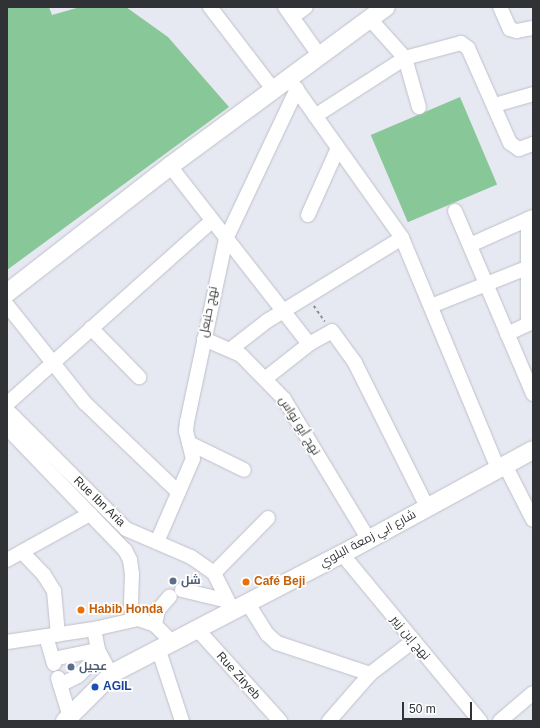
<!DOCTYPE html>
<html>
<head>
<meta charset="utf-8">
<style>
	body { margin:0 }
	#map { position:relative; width:540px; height:728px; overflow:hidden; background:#e7e9f2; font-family:Helvetica,Cairo,sans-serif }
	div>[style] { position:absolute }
	.green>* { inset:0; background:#88c898; transform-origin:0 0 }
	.path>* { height:1.5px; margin-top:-0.75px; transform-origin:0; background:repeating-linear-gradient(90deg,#8e8f96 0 3px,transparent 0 6px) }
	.roads { filter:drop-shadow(0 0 1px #bec0c9) drop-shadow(0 0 1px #bec0c9) }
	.minor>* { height:14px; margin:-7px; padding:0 7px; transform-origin:7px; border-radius:7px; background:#fff }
	.major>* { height:18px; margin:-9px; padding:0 9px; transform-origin:9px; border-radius:9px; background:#fff }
	.dots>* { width:11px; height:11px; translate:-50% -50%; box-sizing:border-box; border:2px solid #fff; border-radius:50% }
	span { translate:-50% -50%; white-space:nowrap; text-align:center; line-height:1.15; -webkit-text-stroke:3.5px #fff; paint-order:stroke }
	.street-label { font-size:12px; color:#313236 }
	.service-label { font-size:12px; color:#4e5e75; font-weight:700 }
	.left { translate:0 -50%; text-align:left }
	.food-label { font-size:12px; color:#c56008; font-weight:700 }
	.transit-label { font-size:12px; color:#164399; font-weight:700 }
	.frame { position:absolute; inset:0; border:8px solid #313236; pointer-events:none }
	.scale { position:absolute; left:402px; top:702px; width:70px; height:18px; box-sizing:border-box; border:2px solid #313236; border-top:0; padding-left:5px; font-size:12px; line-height:14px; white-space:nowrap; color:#313236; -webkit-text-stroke:3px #fff; paint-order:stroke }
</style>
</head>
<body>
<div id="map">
	<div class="green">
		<div style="clip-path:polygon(7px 7px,49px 7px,52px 15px,80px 7px,126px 7px,168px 37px,229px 107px,7px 270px)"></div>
		<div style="left:460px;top:97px;width:95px;height:97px;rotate:67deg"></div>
	</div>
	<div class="path">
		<div style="left:314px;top:306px;width:19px;rotate:55deg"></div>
	</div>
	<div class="roads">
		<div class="minor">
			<div style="left:210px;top:7px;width:103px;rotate:52.5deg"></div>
			<div style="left:285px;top:7px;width:59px;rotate:54.7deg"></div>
			<div style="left:500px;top:7px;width:24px;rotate:66deg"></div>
			<div style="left:510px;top:29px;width:7px;rotate:16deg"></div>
			<div style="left:517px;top:31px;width:16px;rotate:-11deg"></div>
			<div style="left:292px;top:17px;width:17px;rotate:-36deg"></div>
			<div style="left:370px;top:19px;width:52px;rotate:48.1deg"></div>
			<div style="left:405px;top:58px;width:51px;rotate:74.1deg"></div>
			<div style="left:292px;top:83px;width:190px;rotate:54.6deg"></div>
			<div style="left:402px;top:238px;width:252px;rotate:67.4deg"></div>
			<div style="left:495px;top:105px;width:40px;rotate:-16deg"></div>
			<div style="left:315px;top:116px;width:107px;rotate:-32.8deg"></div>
			<div style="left:405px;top:58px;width:58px;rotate:-15deg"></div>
			<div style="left:461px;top:43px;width:9px;rotate:36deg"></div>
			<div style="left:468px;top:48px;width:104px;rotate:66.1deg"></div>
			<div style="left:510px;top:143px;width:11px;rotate:34deg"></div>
			<div style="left:519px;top:149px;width:15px;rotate:-20deg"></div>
			<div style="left:170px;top:166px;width:226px;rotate:52deg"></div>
			<div style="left:455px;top:211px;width:199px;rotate:66.9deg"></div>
			<div style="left:308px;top:215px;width:73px;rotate:-65.9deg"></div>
			<div style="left:470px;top:245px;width:69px;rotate:-24deg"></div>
			<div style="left:7px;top:305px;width:125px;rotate:51.5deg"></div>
			<div style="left:85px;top:403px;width:129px;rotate:43.7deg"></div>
			<div style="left:431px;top:306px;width:105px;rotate:-21.7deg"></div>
			<div style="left:91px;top:328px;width:69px;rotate:45.6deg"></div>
			<div style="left:507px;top:334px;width:23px;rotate:-25deg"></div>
			<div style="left:528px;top:324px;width:105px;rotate:-90deg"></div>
			<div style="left:204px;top:339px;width:40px;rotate:23.4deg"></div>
			<div style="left:241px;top:355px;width:62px;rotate:45.7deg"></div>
			<div style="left:284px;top:399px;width:165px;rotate:58.9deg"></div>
			<div style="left:231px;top:349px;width:46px;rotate:-37.9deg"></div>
			<div style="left:267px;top:321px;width:158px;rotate:-31.6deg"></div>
			<div style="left:266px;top:378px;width:55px;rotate:-38.3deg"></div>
			<div style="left:309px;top:344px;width:26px;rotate:-29deg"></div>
			<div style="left:332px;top:331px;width:39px;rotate:54deg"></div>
			<div style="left:355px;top:363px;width:161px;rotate:63.4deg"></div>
			<div style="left:7px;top:404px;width:275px;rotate:-41.8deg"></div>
			<div style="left:7px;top:410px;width:168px;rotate:45deg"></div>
			<div style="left:126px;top:529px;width:71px;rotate:23.3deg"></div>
			<div style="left:191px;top:557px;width:28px;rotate:35deg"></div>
			<div style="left:214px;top:573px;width:40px;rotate:63.4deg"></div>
			<div style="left:7px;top:428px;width:170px;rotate:46deg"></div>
			<div style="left:125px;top:550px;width:11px;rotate:63deg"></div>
			<div style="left:130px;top:560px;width:14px;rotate:82deg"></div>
			<div style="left:132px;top:574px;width:34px;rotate:92deg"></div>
			<div style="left:131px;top:608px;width:13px;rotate:58deg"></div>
			<div style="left:189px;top:443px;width:61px;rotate:26.1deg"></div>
			<div style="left:506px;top:467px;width:59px;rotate:63deg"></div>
			<div style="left:157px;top:542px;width:90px;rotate:-66.6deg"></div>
			<div style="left:193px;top:459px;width:29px;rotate:-104deg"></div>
			<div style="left:186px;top:431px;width:9px;rotate:-84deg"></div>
			<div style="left:187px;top:422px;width:187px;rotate:-78deg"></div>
			<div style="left:226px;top:239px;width:166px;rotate:-64.7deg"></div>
			<div style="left:22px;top:552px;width:32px;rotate:46deg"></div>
			<div style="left:44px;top:575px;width:19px;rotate:58deg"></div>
			<div style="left:54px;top:591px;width:44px;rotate:84.8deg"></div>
			<div style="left:342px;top:554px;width:217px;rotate:50.4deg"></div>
			<div style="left:7px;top:560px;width:95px;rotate:-29deg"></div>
			<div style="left:214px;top:573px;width:77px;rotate:-45.5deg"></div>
			<div style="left:182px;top:590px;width:47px;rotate:13.4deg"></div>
			<div style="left:247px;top:602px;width:38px;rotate:58deg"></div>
			<div style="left:267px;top:634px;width:13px;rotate:42deg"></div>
			<div style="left:277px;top:643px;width:98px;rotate:18.4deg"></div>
			<div style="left:155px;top:625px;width:15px;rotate:-79deg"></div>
			<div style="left:158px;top:610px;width:18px;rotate:-49deg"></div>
			<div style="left:94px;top:629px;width:21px;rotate:79deg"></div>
			<div style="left:98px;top:650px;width:19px;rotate:62deg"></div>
			<div style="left:197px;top:629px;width:124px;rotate:47.9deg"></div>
			<div style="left:46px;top:636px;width:29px;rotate:74deg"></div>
			<div style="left:7px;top:642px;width:88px;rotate:-8.5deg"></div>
			<div style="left:94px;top:629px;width:45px;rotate:-12.8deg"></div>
			<div style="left:138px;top:619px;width:18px;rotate:19deg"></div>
			<div style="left:155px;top:625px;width:24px;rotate:45deg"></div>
			<div style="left:158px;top:648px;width:77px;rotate:71.8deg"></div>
			<div style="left:53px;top:659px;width:46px;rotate:-11.3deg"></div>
			<div style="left:58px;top:678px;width:39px;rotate:73deg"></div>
			<div style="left:60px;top:685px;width:20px;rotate:-27deg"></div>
			<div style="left:78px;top:676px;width:14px;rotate:-45deg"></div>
			<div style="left:88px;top:666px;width:16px;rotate:-22deg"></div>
			<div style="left:329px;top:721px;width:62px;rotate:-48.9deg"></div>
			<div style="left:370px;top:674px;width:54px;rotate:-37.5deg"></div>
			<div style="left:500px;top:721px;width:43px;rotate:-40.3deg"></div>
		</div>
		<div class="major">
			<div style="left:7px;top:293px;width:207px;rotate:-37.9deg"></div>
			<div style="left:170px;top:166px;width:268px;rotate:-36.4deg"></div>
			<div style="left:65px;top:721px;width:68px;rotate:-45deg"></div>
			<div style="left:113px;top:673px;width:258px;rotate:-27.5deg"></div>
			<div style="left:342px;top:554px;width:217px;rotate:-28.6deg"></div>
		</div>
	</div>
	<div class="dots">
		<div style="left:173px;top:581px;background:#5c6f8a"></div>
		<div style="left:246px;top:582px;background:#e8710a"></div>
		<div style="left:81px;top:610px;background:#e8710a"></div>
		<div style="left:71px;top:667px;background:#5c6f8a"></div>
		<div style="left:95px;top:687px;background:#1a4fb4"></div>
	</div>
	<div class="street-label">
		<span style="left:209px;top:312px;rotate:-79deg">نهج حنبعل</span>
		<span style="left:299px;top:426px;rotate:58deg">نهج أبو نواس</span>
		<span style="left:99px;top:502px;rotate:44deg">Rue Ibn Aria</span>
		<span style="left:368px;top:539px;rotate:-28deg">شارع ابي زمعة البلوي</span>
		<span style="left:410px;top:638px;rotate:50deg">نهج إبن زبير</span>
		<span style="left:238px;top:676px;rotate:48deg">Rue Ziryeb</span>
	</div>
	<div class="service-label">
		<span class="left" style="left:181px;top:581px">شل</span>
		<span class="left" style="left:79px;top:667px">عجيل</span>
	</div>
	<div class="food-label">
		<span class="left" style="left:254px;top:582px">Café Beji</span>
		<span class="left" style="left:89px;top:610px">Habib Honda</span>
	</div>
	<div class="transit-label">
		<span class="left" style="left:103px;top:687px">AGIL</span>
	</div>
	<div class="frame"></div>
	<div class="scale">50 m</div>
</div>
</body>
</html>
